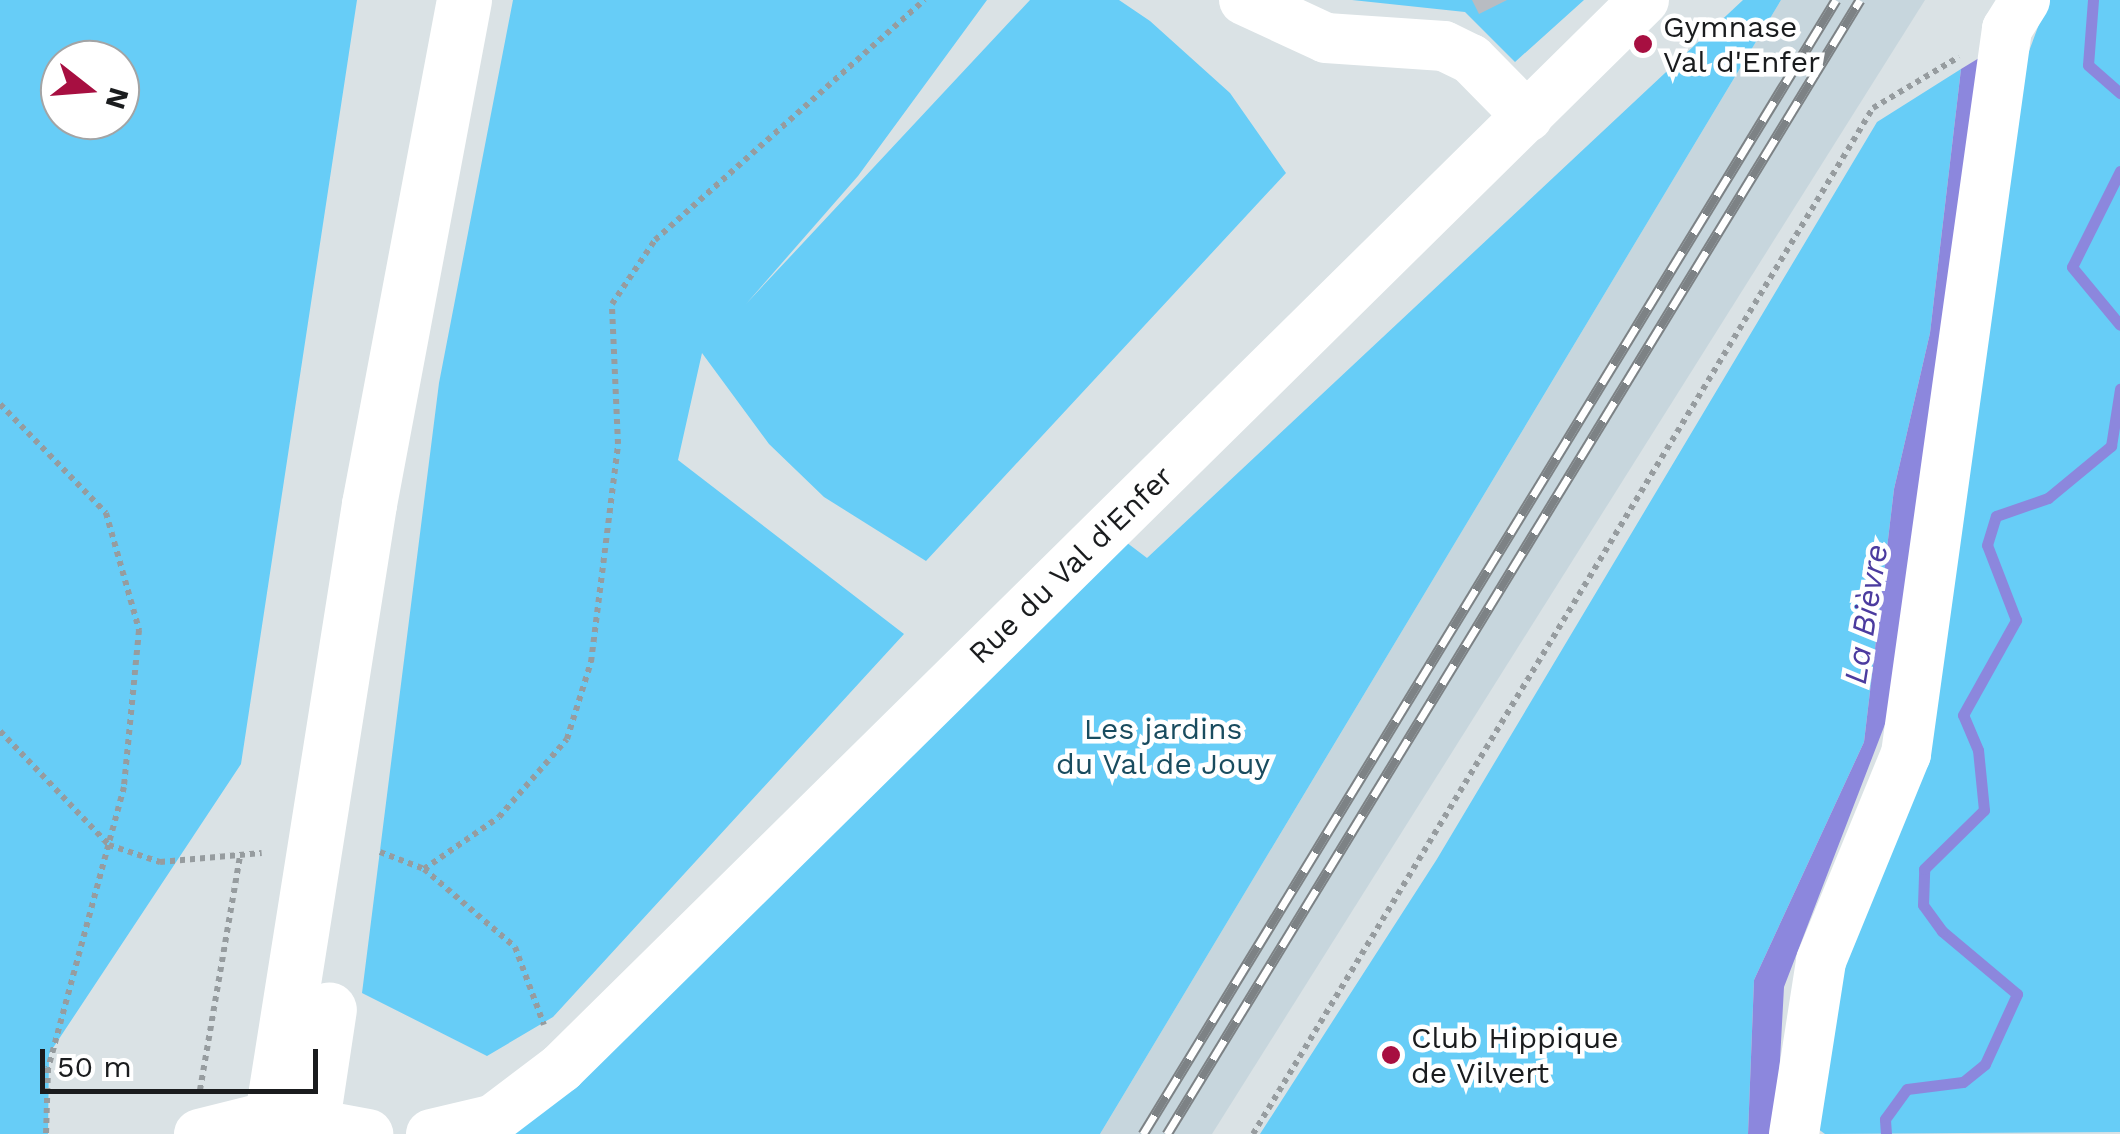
<!DOCTYPE html>
<html>
<head>
<meta charset="utf-8">
<style>
	body { margin:0 }
	#map { position:relative; width:2120px; height:1134px; overflow:hidden; background:#dae2e5; font-family:"Work Sans",sans-serif }
	div>[style] { position:absolute }
	.built>* { inset:0; background:#c7d6dd }
	.green>* { inset:0; background:#67cdf7 }
	.water>* { inset:0; background:#8c87dd }
	.stream>* { height:11px; margin:-5.5px; padding:0 5.5px; transform-origin:5.5px; border-radius:5.5px; background:#8c87dd }
	.building>* { inset:0; background:#b8bcc2 }
	.path>* { height:6px; margin-top:-3px; transform-origin:0; background:repeating-linear-gradient(90deg,#969c9f 0 5px,transparent 0 10px) }
	.minor>* { height:50px; margin:-25px; padding:0 25px; transform-origin:25px; border-radius:25px; background:#fff }
	.major>* { height:55px; margin:-27.5px; padding:0 27.5px; transform-origin:27.5px; border-radius:27.5px; background:#fff }
	.rail>* { height:11px; margin-top:-5.5px; transform-origin:0; background:repeating-linear-gradient(90deg,#fff 0 22px,#7d8285 0 44px); box-sizing:border-box; border-block:2px solid #7d8285 }
	.dots>* { width:28px; height:28px; translate:-50% -50%; box-sizing:border-box; border:5px solid #fff; border-radius:50% }
	span { translate:-50% -50%; white-space:nowrap; text-align:center; line-height:1.15; -webkit-text-stroke:9px #fff; paint-order:stroke }
	.poi-label { font-size:30px; color:#1a1c1e }
	.left { translate:0 -50%; text-align:left }
	.street-label { font-size:30px; color:#1a1c1e }
	.park-label { font-size:30px; color:#194c5f }
	.water-label { font-size:32px; color:#4b3b9f; font-style:italic }
	.north { position:absolute; left:40px; top:40px; width:100px; height:100px; box-sizing:border-box; background:#fff; border:2px solid #a3a4a5; border-radius:50%; rotate:107deg; font-size:28px; font-weight:700; line-height:40px; text-align:center; color:#1a1c1e }
	.north::after { content:''; display:block; margin:auto; width:35px; height:45px; background:#a70f41; clip-path:polygon(50% 0,100% 100%,50% 72%,0 100%) }
	.scale { position:absolute; left:40px; top:1049px; width:278px; height:45px; box-sizing:border-box; border:5px solid #1a1c1e; border-top:0; padding-left:12px; font-size:30px; line-height:35px; white-space:nowrap; color:#1a1c1e; -webkit-text-stroke:8px #fff; paint-order:stroke }
</style>
</head>
<body>
<div id="map">
	<div class="built">
		<div style="clip-path:polygon(1781px 0,1925px 0,1212px 1134px,1100px 1134px)"></div>
	</div>
	<div class="green">
		<div style="clip-path:polygon(evenodd,0 0,357px 0,241px 764px,49px 1054px,48px 1134px,0 1134px,0 0,60px 60px,120px 60px,120px 120px,60px 120px,60px 60px)"></div>
		<div style="clip-path:polygon(513px 0,987px 0,858px 176px,746px 304px,1030px 0,1119px 0,1150px 21px,1230px 93px,1286px 173px,926px 561px,824px 497px,769px 444px,702px 353px,678px 460px,904px 634px,553px 1017px,487px 1056px,362px 993px,439px 383px)"></div>
		<div style="clip-path:polygon(1352px 0,1584px 0,1515px 62px,1465px 12px)"></div>
		<div style="clip-path:polygon(1743px 0,1781px 0,1100px 1134px,511px 1134px,1118px 536px,1147px 558px)"></div>
		<div style="clip-path:polygon(2048px 0,2120px 0,2120px 1132px,1825px 1134px,1814px 1126px,1826px 1015px,1901px 804px,2016px 86px)"></div>
		<div style="clip-path:polygon(1961px 69px,1930px 333px,1894px 489px,1864px 742px,1754px 980px,1748px 1134px,1260px 1134px,1437px 859px,1877px 122px)"></div>
	</div>
	<div class="water">
		<div style="clip-path:polygon(1984px 55px,1897px 693px,1784px 987px,1776px 1134px,1748px 1134px,1754px 980px,1864px 742px,1894px 489px,1930px 333px,1961px 69px)"></div>
	</div>
	<div class="stream">
		<div style="left:2093px;top:0;width:65px;rotate:94.4deg"></div>
		<div style="left:2088px;top:65px;width:43px;rotate:41.2deg"></div>
		<div style="left:2120px;top:171px;width:107px;rotate:116.6deg"></div>
		<div style="left:2072px;top:267px;width:75px;rotate:50.4deg"></div>
		<div style="left:1886px;top:1134px;width:15px;rotate:-94deg"></div>
		<div style="left:1885px;top:1119px;width:37px;rotate:-54deg"></div>
		<div style="left:1907px;top:1089px;width:56px;rotate:-7.1deg"></div>
		<div style="left:1963px;top:1082px;width:28px;rotate:-39deg"></div>
		<div style="left:1985px;top:1064px;width:77px;rotate:-65.4deg"></div>
		<div style="left:2017px;top:994px;width:98px;rotate:-140deg"></div>
		<div style="left:1942px;top:931px;width:32px;rotate:-126deg"></div>
		<div style="left:1923px;top:905px;width:36px;rotate:-88deg"></div>
		<div style="left:1924px;top:869px;width:84px;rotate:-44.5deg"></div>
		<div style="left:1984px;top:810px;width:60px;rotate:-95.7deg"></div>
		<div style="left:1978px;top:750px;width:38px;rotate:-113deg"></div>
		<div style="left:1963px;top:715px;width:109px;rotate:-60.8deg"></div>
		<div style="left:2016px;top:620px;width:80px;rotate:-111.1deg"></div>
		<div style="left:1987px;top:545px;width:30px;rotate:-73deg"></div>
		<div style="left:1996px;top:516px;width:55px;rotate:-19.1deg"></div>
		<div style="left:2048px;top:498px;width:82px;rotate:-39.5deg"></div>
		<div style="left:2111px;top:446px;width:58px;rotate:-81deg"></div>
	</div>
	<div class="building">
		<div style="clip-path:polygon(1472px 0,1507px 0,1479px 14px)"></div>
	</div>
	<div class="path">
		<div style="left:0;top:404px;width:152px;rotate:45.8deg"></div>
		<div style="left:106px;top:513px;width:122px;rotate:74.2deg"></div>
		<div style="left:139px;top:630px;width:158px;rotate:95.5deg"></div>
		<div style="left:124px;top:787px;width:291px;rotate:105.1deg"></div>
		<div style="left:48px;top:1068px;width:66px;rotate:91.7deg"></div>
		<div style="left:0;top:731px;width:158px;rotate:46.3deg"></div>
		<div style="left:109px;top:845px;width:54px;rotate:18.4deg"></div>
		<div style="left:160px;top:862px;width:102px;rotate:-5deg"></div>
		<div style="left:380px;top:852px;width:47px;rotate:21.1deg"></div>
		<div style="left:424px;top:869px;width:120px;rotate:40.6deg"></div>
		<div style="left:515px;top:947px;width:83px;rotate:69.6deg"></div>
		<div style="left:424px;top:869px;width:91px;rotate:-34.7deg"></div>
		<div style="left:499px;top:817px;width:103px;rotate:-48.9deg"></div>
		<div style="left:567px;top:739px;width:81px;rotate:-72.7deg"></div>
		<div style="left:591px;top:662px;width:220px;rotate:-82.9deg"></div>
		<div style="left:618px;top:444px;width:140px;rotate:-92.5deg"></div>
		<div style="left:612px;top:304px;width:77px;rotate:-56.1deg"></div>
		<div style="left:655px;top:240px;width:361px;rotate:-41.7deg"></div>
		<div style="left:200px;top:1090px;width:238px;rotate:-80.3deg"></div>
		<div style="left:1253px;top:1134px;width:1199px;rotate:-58.86deg"></div>
		<div style="left:1873px;top:108px;width:100px;rotate:-30.7deg"></div>
	</div>
	<div class="minor">
		<div style="left:1244px;top:0;width:90px;rotate:24.9deg"></div>
		<div style="left:1326px;top:38px;width:118px;rotate:3.9deg"></div>
		<div style="left:1444px;top:46px;width:30px;rotate:26deg"></div>
		<div style="left:1471px;top:59px;width:81px;rotate:45.5deg"></div>
		<div style="left:199px;top:1134px;width:74px;rotate:-14deg"></div>
		<div style="left:271px;top:1116px;width:99px;rotate:10.5deg"></div>
		<div style="left:431px;top:1134px;width:62px;rotate:-13.1deg"></div>
		<div style="left:474px;top:1134px;width:109px;rotate:-37.2deg"></div>
		<div style="left:561px;top:1068px;width:1521px;rotate:-44.6deg"></div>
		<div style="left:1794px;top:1134px;width:175px;rotate:-81.1deg"></div>
		<div style="left:1821px;top:961px;width:224px;rotate:-67.7deg"></div>
		<div style="left:1906px;top:754px;width:732px;rotate:-82.07deg"></div>
		<div style="left:2007px;top:29px;width:34px;rotate:-58deg"></div>
	</div>
	<div class="major">
		<div style="left:269px;top:1134px;width:638px;rotate:-80.98deg"></div>
		<div style="left:369px;top:504px;width:513px;rotate:-79.33deg"></div>
		<div style="left:310px;top:1134px;width:126px;rotate:-81.4deg"></div>
	</div>
	<div class="rail">
		<div style="left:1143px;top:1134px;width:1329px;rotate:-58.57deg"></div>
		<div style="left:1167px;top:1134px;width:1329px;rotate:-58.57deg"></div>
	</div>
	<div class="dots">
		<div style="left:1643px;top:44px;background:#a70f41"></div>
		<div style="left:1391px;top:1055px;background:#a70f41"></div>
	</div>
	<div class="poi-label">
		<span class="left" style="left:1663px;top:44px">Gymnase<br>Val d'Enfer</span>
		<span class="left" style="left:1411px;top:1055px">Club Hippique<br>de Vilvert</span>
	</div>
	<div class="street-label">
		<span style="left:1071px;top:565px;rotate:-44deg">Rue du Val d'Enfer</span>
	</div>
	<div class="park-label">
		<span style="left:1163px;top:746px">Les jardins<br>du Val de Jouy</span>
	</div>
	<div class="water-label">
		<span style="left:1866px;top:614px;rotate:-81deg">La Bièvre</span>
	</div>
	<div class="north">N</div>
	<div class="scale">50 m</div>
</div>
</body>
</html>
